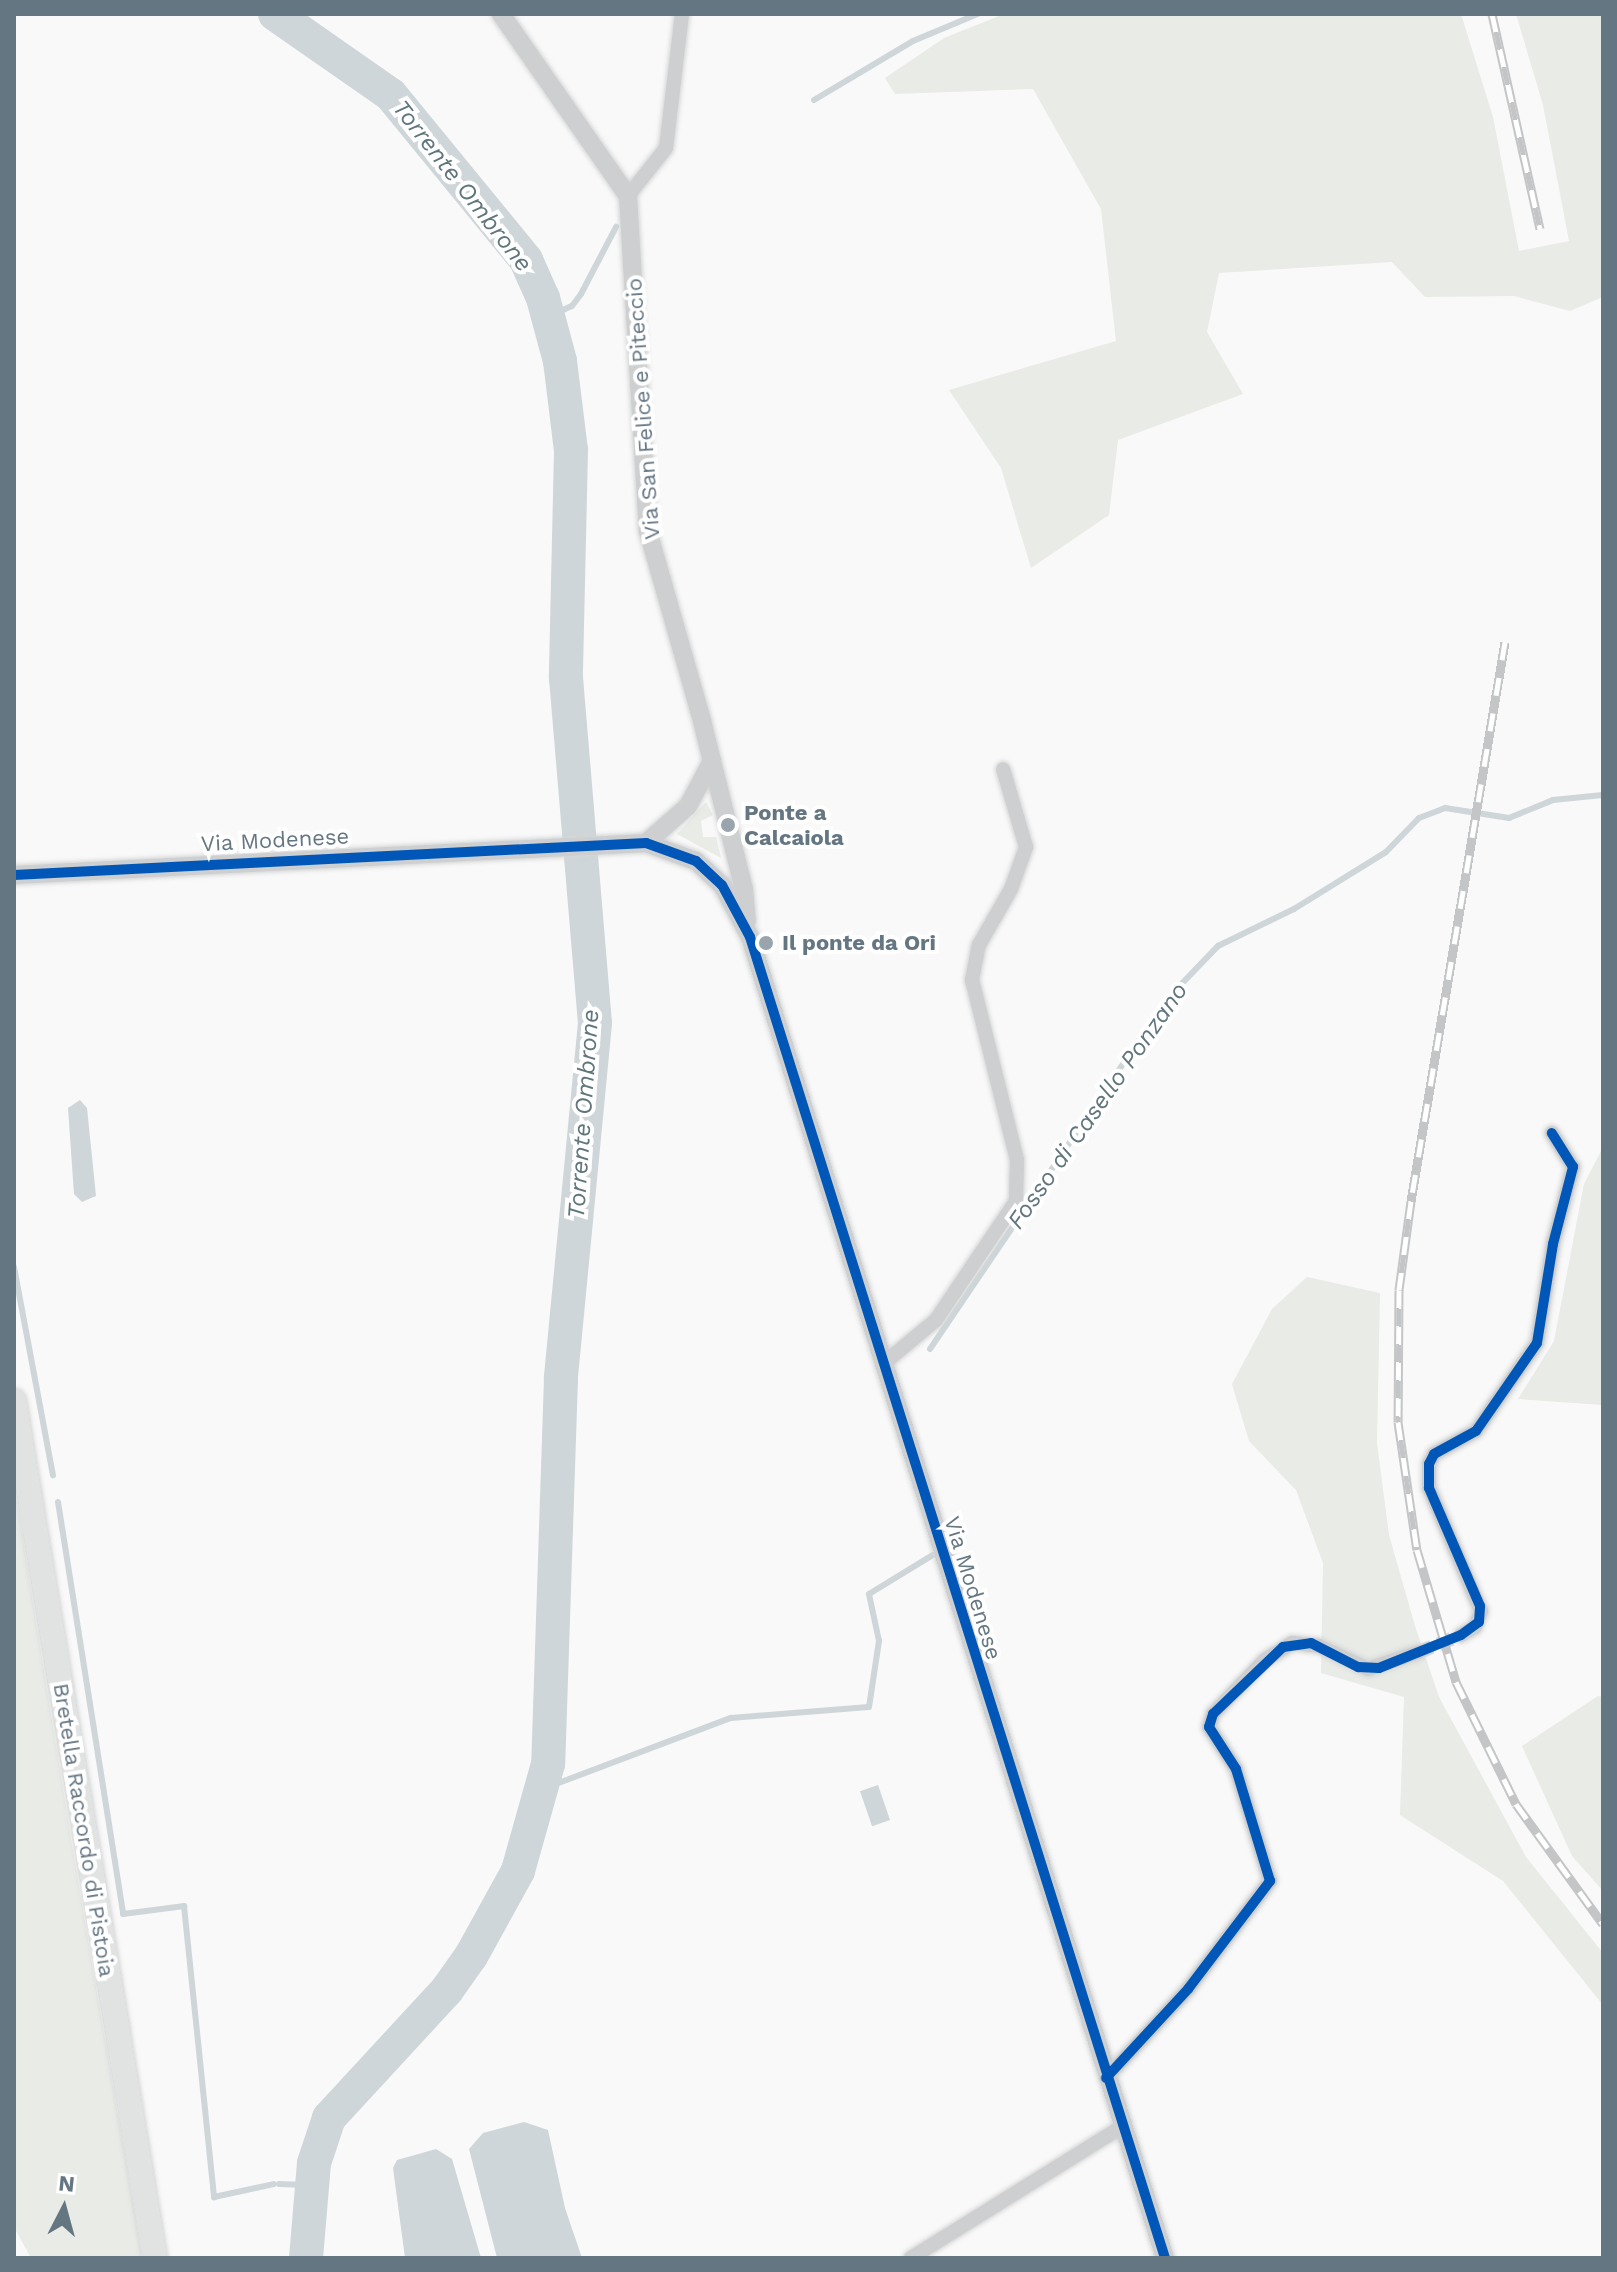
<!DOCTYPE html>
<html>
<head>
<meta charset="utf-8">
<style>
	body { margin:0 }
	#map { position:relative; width:1617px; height:2272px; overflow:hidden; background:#f9f9f9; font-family:"Work Sans",sans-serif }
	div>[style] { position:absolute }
	.green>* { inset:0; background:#e8ebe6 }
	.water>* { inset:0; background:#ced6d9; transform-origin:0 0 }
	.stream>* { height:6px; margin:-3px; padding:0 3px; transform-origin:3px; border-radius:3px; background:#ced6d9 }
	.river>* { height:34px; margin:-17px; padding:0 17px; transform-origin:17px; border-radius:17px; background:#ced6d9 }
	.minor-tunnel>* { height:14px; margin-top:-7px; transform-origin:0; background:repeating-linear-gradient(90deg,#d4d8dc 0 14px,transparent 0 21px) }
	.roads { filter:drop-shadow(0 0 2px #d5d6d7) drop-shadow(0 0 2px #d5d6d7) }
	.minor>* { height:14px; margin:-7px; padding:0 7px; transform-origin:7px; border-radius:7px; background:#cecfd0 }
	.tertiary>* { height:18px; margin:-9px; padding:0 9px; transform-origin:9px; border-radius:9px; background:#cecfd0 }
	.primary>* { height:24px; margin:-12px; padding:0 12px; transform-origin:12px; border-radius:12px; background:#e1e2e2 }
	.rail>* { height:9px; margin-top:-4.5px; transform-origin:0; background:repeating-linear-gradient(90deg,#fff 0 18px,#c3c5c6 0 36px); box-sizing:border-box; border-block:2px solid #c3c5c6 }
	.cycleway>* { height:10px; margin:-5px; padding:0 5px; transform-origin:5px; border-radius:5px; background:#0057b8 }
	.dots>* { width:22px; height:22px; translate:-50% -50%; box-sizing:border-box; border:4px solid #fff; border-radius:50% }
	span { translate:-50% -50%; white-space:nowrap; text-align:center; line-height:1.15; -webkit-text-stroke:8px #fff; paint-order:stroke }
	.street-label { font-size:22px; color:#657683 }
	.poi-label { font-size:22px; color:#657683; font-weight:700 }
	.left { translate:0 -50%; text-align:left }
	.water-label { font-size:24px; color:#60757c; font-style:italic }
	.frame { position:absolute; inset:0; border:16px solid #657683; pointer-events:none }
	.north { position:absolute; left:24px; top:2168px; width:80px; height:80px; -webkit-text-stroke:6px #fff; paint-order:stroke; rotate:6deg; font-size:22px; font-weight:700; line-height:32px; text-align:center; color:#657683 }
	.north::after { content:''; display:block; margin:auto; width:28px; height:36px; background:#657683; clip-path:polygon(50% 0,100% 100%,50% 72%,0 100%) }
</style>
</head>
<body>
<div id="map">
	<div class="green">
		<div style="clip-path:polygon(1004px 14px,1461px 14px,1493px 117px,1519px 251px,1569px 241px,1543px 105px,1516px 14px,1603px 14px,1603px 297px,1570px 311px,1514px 296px,1425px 297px,1392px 262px,1219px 273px,1207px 332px,1243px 394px,1118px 440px,1109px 515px,1031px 568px,1001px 468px,949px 390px,1116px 341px,1101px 209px,1033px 89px,895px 94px,885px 78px,944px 38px)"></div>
		<div style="clip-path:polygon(706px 802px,713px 815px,701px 821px,703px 837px,716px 837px,721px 858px,677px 834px)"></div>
		<div style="clip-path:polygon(1603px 1147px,1603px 1405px,1518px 1399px,1554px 1341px,1584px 1184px)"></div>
		<div style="clip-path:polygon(1307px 1277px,1380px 1293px,1377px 1443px,1389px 1535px,1415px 1626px,1439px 1697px,1526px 1857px,1603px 1953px,1603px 2005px,1503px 1881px,1400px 1815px,1404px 1697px,1321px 1673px,1323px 1563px,1296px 1490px,1249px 1441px,1232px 1384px,1272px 1309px)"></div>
		<div style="clip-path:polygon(14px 1484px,71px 1839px,142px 2258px,31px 2258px,14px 2227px)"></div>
		<div style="clip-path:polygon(1598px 1696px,1603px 1697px,1603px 1891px,1572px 1856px,1522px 1746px)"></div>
	</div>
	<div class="water">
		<div style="clip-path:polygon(80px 1100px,87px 1108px,96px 1196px,82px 1202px,74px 1194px,68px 1108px)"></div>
		<div style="left:878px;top:1785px;width:37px;height:19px;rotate:71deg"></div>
		<div style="clip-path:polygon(524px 2122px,548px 2130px,565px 2208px,582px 2258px,497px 2258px,469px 2149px,483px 2133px)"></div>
		<div style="clip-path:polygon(436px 2149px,452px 2159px,481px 2258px,405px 2258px,393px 2168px,397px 2160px)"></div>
	</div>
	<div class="stream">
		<div style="left:814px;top:100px;width:115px;rotate:-30.8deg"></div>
		<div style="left:913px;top:41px;width:70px;rotate:-22.6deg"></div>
		<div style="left:548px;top:317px;width:26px;rotate:-25deg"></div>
		<div style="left:572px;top:306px;width:15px;rotate:-53deg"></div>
		<div style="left:581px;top:294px;width:76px;rotate:-62.4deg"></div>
		<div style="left:14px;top:1267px;width:212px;rotate:79.4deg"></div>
		<div style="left:930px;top:1349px;width:423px;rotate:-55.9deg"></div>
		<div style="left:1167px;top:999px;width:74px;rotate:-46.1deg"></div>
		<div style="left:1218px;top:946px;width:85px;rotate:-26deg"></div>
		<div style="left:1294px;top:909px;width:108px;rotate:-31.8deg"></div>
		<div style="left:1386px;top:852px;width:47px;rotate:-45.9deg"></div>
		<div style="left:1419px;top:818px;width:28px;rotate:-21deg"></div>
		<div style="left:1445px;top:808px;width:65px;rotate:8.9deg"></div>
		<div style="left:1509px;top:818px;width:48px;rotate:-22.2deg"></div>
		<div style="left:1553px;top:800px;width:50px;rotate:-5.7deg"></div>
		<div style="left:58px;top:1502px;width:417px;rotate:81deg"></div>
		<div style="left:123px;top:1914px;width:62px;rotate:-7.5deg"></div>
		<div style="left:184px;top:1906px;width:293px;rotate:84.1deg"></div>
		<div style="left:214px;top:2197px;width:61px;rotate:-12.2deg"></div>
		<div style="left:540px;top:1790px;width:204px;rotate:-20.7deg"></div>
		<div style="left:731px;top:1718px;width:138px;rotate:-4.6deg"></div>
		<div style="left:869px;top:1707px;width:67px;rotate:-81.4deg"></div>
		<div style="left:879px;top:1641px;width:48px;rotate:-102deg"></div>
		<div style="left:869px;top:1594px;width:75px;rotate:-31.4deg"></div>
		<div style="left:279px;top:2184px;width:33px;rotate:2deg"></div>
	</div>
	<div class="river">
		<div style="left:275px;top:14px;width:141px;rotate:34.9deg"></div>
		<div style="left:391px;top:95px;width:213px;rotate:50.7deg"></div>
		<div style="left:526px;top:260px;width:42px;rotate:65.9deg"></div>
		<div style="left:543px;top:298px;width:65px;rotate:74.9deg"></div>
		<div style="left:560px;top:361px;width:90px;rotate:83deg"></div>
		<div style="left:571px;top:450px;width:228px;rotate:91.3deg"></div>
		<div style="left:566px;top:678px;width:346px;rotate:85.2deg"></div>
		<div style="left:595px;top:1023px;width:357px;rotate:95.5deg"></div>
		<div style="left:561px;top:1378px;width:386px;rotate:91.9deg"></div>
		<div style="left:548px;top:1764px;width:111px;rotate:105.7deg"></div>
		<div style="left:518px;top:1871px;width:97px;rotate:118.9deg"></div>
		<div style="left:471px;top:1956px;width:42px;rotate:125.2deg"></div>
		<div style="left:447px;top:1990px;width:174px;rotate:132.7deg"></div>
		<div style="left:329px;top:2118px;width:47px;rotate:108.4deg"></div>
		<div style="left:314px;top:2163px;width:95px;rotate:94.8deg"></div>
	</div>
	<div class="minor-tunnel">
		<div style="left:1419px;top:1652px;width:45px;rotate:-22deg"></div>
	</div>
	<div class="roads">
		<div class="minor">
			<div style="left:628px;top:196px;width:61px;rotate:-51.6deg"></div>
			<div style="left:666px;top:148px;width:135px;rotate:-83.2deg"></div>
			<div style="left:883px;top:1364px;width:69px;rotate:-39.7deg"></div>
			<div style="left:936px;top:1320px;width:143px;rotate:-56.1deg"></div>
			<div style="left:1016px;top:1201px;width:41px;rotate:-88.6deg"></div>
			<div style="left:1017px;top:1160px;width:186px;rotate:-104deg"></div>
			<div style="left:972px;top:980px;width:36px;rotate:-79deg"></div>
			<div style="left:979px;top:945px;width:64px;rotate:-60.3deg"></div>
			<div style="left:1011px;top:889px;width:45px;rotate:-70.3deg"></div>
			<div style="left:1026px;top:847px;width:81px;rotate:-106.4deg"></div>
			<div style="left:1461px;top:1635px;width:16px;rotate:-30deg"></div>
			<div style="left:1475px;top:1627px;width:17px;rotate:-69deg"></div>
			<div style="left:1481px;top:1611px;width:134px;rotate:-112.9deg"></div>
			<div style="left:1429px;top:1488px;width:24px;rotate:-90deg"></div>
			<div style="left:1429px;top:1464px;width:11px;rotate:-63deg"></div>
			<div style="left:1434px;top:1454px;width:48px;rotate:-28.7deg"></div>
			<div style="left:1476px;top:1431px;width:107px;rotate:-55.3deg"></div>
			<div style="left:1537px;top:1343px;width:100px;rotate:-80.8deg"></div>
			<div style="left:1553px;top:1244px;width:80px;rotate:-75.4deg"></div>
			<div style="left:1573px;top:1167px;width:40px;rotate:-122deg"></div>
			<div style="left:1106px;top:2078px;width:121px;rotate:-47.3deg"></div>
			<div style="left:1188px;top:1989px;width:136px;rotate:-52.8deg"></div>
			<div style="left:1270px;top:1881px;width:117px;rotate:-106.9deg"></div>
			<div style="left:1236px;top:1769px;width:50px;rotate:-122.7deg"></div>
			<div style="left:1209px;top:1727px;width:14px;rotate:-73deg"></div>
			<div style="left:1213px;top:1714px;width:75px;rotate:-46.1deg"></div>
			<div style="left:1265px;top:1660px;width:32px;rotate:-32deg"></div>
			<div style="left:1292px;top:1643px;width:27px;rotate:6deg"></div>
			<div style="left:1319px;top:1646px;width:54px;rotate:25.1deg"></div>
			<div style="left:1368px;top:1669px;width:54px;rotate:-18.4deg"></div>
			<div style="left:911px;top:2258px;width:246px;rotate:-31.9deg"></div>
		</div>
		<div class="tertiary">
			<div style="left:501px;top:14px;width:222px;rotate:55.1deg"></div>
			<div style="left:628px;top:196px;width:336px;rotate:86.6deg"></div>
			<div style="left:648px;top:531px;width:198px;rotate:74.1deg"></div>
			<div style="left:702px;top:721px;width:173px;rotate:76deg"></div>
			<div style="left:744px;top:889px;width:32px;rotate:85deg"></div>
			<div style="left:646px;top:843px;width:56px;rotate:-41.4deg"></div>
			<div style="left:688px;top:806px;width:51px;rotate:-61.9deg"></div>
			<div style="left:14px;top:875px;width:633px;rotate:-2.9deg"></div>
			<div style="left:646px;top:843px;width:53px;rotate:19.8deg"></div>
			<div style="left:696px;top:861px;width:35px;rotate:43deg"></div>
			<div style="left:722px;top:885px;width:59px;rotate:61.7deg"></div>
			<div style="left:750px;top:937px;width:1385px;rotate:72.56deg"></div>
		</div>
		<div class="primary">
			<div style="left:14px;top:1401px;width:869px;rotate:80.66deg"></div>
		</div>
	</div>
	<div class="rail">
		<div style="left:1492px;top:14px;width:220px;rotate:77.4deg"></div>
		<div style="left:1505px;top:642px;width:567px;rotate:99.55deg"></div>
		<div style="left:1411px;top:1201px;width:90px;rotate:97.7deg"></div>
		<div style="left:1399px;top:1290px;width:132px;rotate:90.4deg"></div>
		<div style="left:1398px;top:1422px;width:129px;rotate:81.6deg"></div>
		<div style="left:1417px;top:1550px;width:138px;rotate:73.5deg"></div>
		<div style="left:1456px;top:1682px;width:136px;rotate:63.8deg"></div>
		<div style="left:1516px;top:1804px;width:148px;rotate:54.1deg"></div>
	</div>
	<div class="cycleway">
		<div style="left:14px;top:875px;width:633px;rotate:-2.9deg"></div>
		<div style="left:646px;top:843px;width:53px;rotate:19.8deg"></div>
		<div style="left:696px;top:861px;width:35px;rotate:43deg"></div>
		<div style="left:722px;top:885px;width:59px;rotate:61.7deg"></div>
		<div style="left:750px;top:937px;width:1385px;rotate:72.56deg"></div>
		<div style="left:1106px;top:2078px;width:121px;rotate:-47.3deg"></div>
		<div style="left:1188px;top:1989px;width:136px;rotate:-52.8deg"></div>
		<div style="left:1270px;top:1881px;width:117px;rotate:-106.9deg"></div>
		<div style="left:1236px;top:1769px;width:50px;rotate:-122.7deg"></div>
		<div style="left:1209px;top:1727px;width:14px;rotate:-73deg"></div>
		<div style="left:1213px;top:1714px;width:97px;rotate:-43.7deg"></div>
		<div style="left:1283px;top:1647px;width:28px;rotate:-8deg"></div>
		<div style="left:1311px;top:1643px;width:53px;rotate:27.1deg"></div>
		<div style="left:1358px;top:1667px;width:21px;rotate:3deg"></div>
		<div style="left:1379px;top:1668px;width:88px;rotate:-21.9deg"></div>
		<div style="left:1461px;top:1635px;width:22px;rotate:-36deg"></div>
		<div style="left:1479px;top:1622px;width:16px;rotate:-86deg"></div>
		<div style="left:1480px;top:1606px;width:129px;rotate:-113.4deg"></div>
		<div style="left:1429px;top:1488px;width:24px;rotate:-90deg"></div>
		<div style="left:1429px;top:1464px;width:11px;rotate:-63deg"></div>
		<div style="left:1434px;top:1454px;width:48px;rotate:-28.7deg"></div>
		<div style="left:1476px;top:1431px;width:107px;rotate:-55.3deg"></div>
		<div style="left:1537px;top:1343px;width:100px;rotate:-80.8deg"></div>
		<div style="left:1553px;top:1244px;width:80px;rotate:-75.4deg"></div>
		<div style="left:1573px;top:1167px;width:40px;rotate:-122deg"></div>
	</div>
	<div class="dots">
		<div style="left:728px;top:825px;background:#99a4ac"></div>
		<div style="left:766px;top:943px;background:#99a4ac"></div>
	</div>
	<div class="street-label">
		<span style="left:643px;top:409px;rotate:-94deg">Via San Felice e Piteccio</span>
		<span style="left:275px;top:840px;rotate:-3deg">Via Modenese</span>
		<span style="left:973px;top:1588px;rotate:73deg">Via Modenese</span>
		<span style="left:84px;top:1830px;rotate:81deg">Bretella Raccordo di Pistoia</span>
	</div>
	<div class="poi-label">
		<span class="left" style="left:744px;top:825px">Ponte a<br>Calcaiola</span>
		<span class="left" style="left:782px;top:943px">Il ponte da Ori</span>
	</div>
	<div class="water-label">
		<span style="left:462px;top:186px;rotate:52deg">Torrente Ombrone</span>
		<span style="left:1098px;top:1106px;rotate:-55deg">Fosso di Casello Ponzano</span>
		<span style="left:584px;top:1114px;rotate:-86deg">Torrente Ombrone</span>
	</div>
	<div class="frame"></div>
	<div class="north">N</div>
</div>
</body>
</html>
